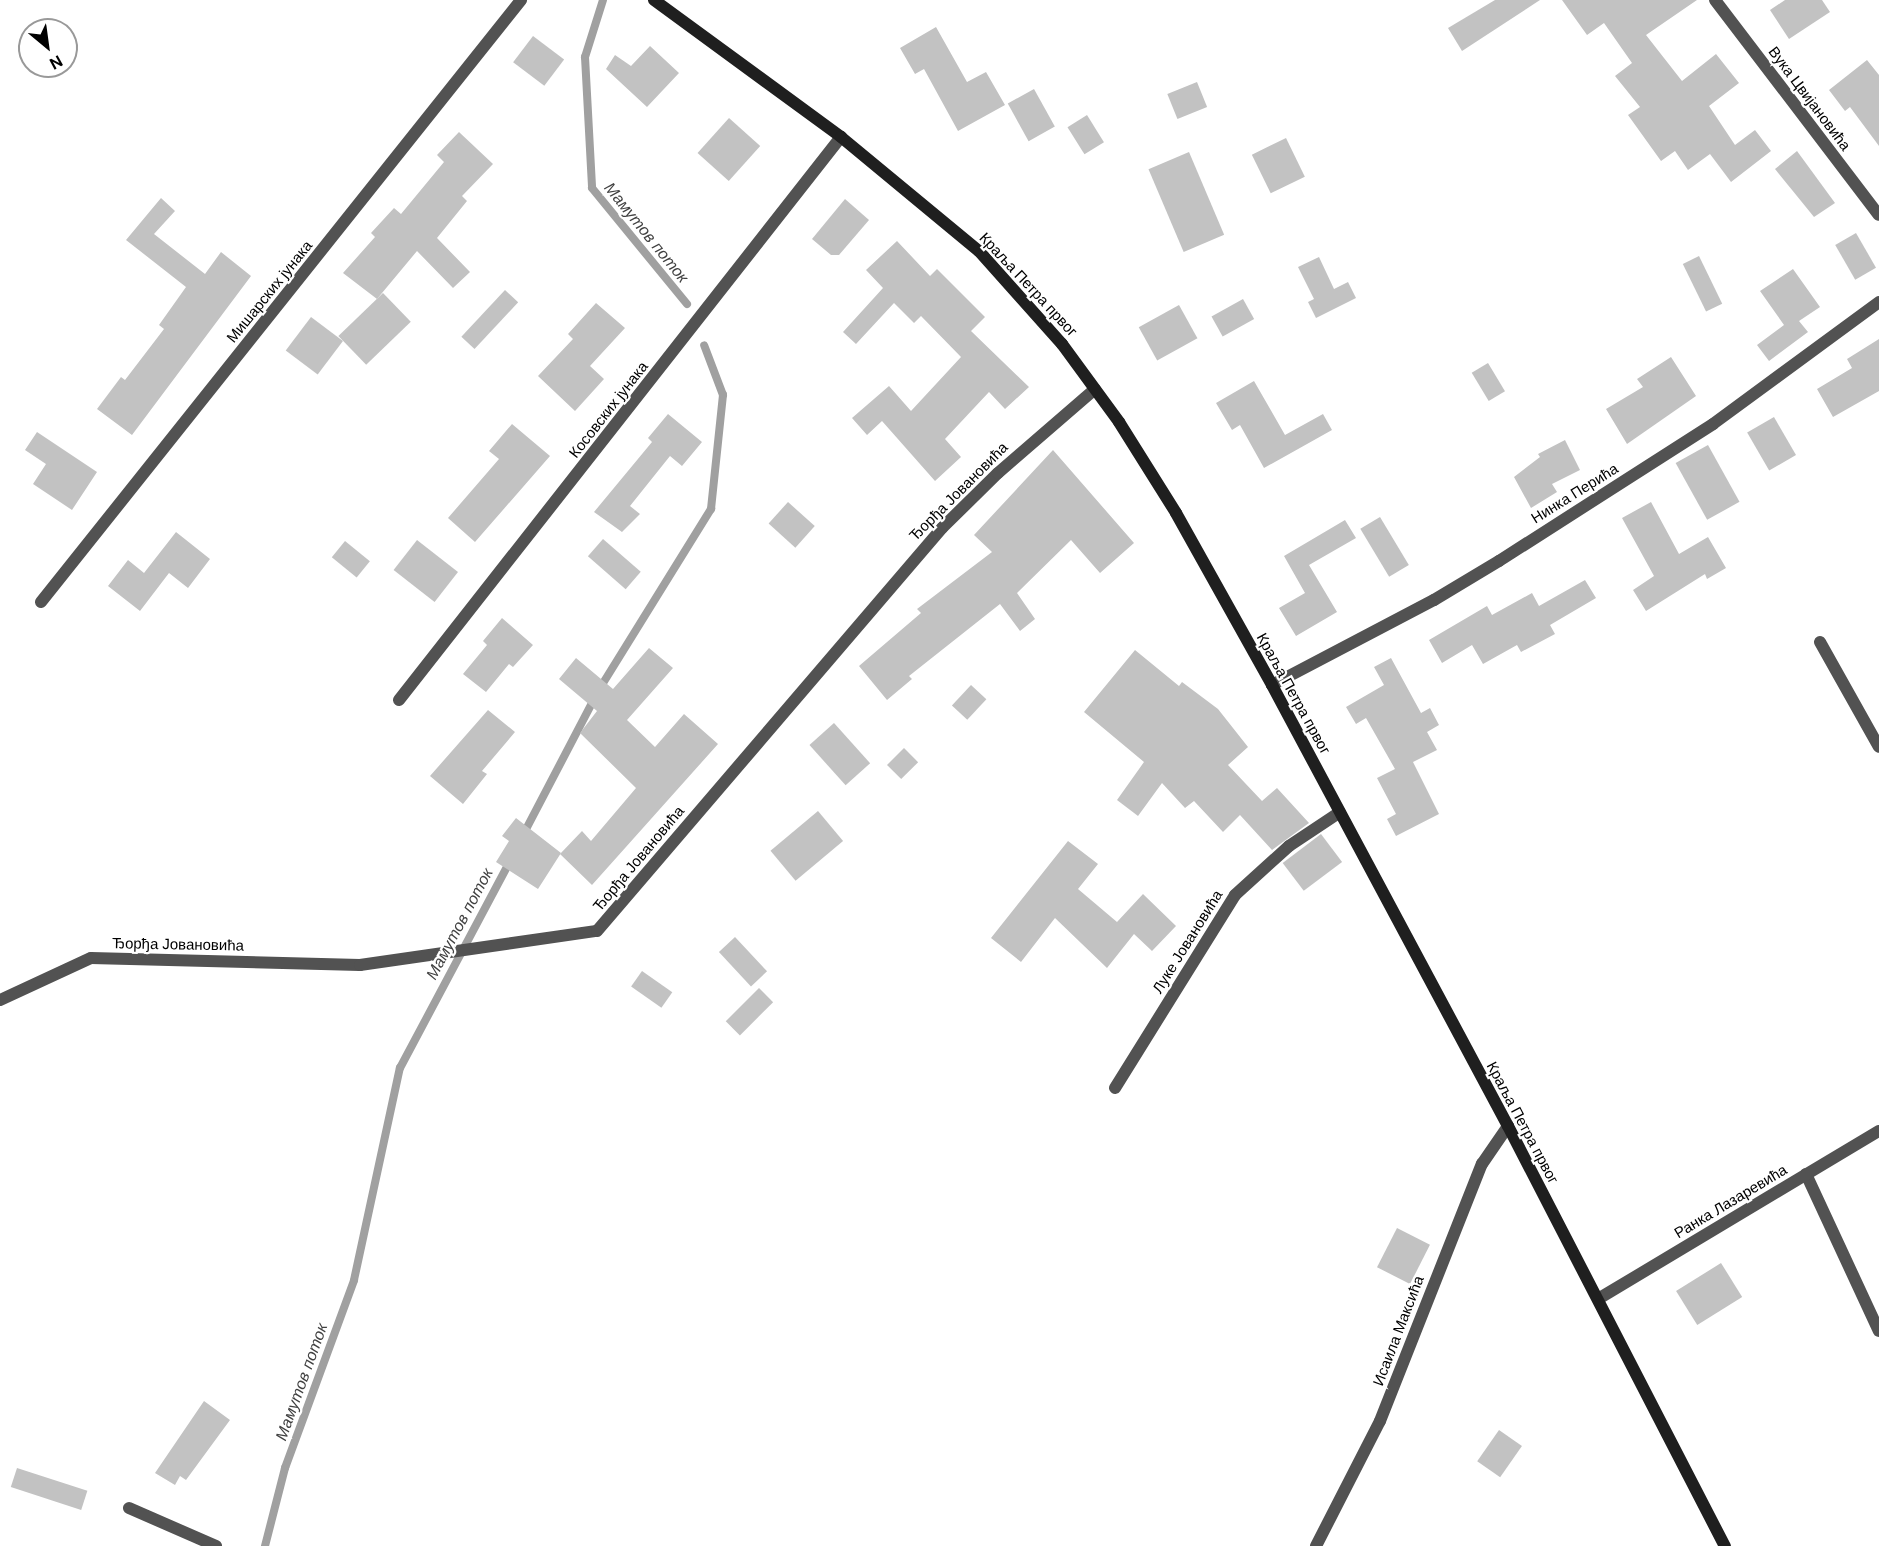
<!DOCTYPE html>
<html>
<head>
<meta charset="utf-8">
<style>
	body { margin:0 }
	#map { position:relative; width:1879px; height:1546px; overflow:hidden; background:#fff; font-family:"DM Sans",sans-serif }
	div>[style] { position:absolute }
	.stream>* { height:8px; margin:-4px; padding:0 4px; transform-origin:4px; border-radius:4px; background:#a0a0a0 }
	.building>* { inset:0; background:#c2c2c2; transform-origin:0 0 }
	.street>* { height:12px; margin:-6px; padding:0 6px; transform-origin:6px; border-radius:6px; background:#525252 }
	.secondary>* { height:12px; margin:-6px; padding:0 6px; transform-origin:6px; border-radius:6px; background:#1f1f1f }
	span { translate:-50% -50%; white-space:nowrap; text-align:center; line-height:1.15; -webkit-text-stroke:4.5px #fff; paint-order:stroke }
	.street-label { font-size:15px; color:#000 }
	.water-label { font-size:16px; color:#414141; font-style:italic }
	.north { position:absolute; left:18px; top:18px; width:60px; height:60px; box-sizing:border-box; background:#fff; border:2px solid #999; border-radius:50%; rotate:151deg; font-size:16px; font-weight:700; line-height:24px; text-align:center; color:#000 }
	.north::after { content:''; display:block; margin:auto; width:21px; height:27px; background:#000; clip-path:polygon(50% 0,100% 100%,50% 72%,0 100%) }
</style>
</head>
<body>
<div id="map">
	<div class="stream">
		<div style="left:603px;top:0;width:60px;rotate:107.5deg"></div>
		<div style="left:585px;top:57px;width:131px;rotate:86.9deg"></div>
		<div style="left:592px;top:188px;width:150px;rotate:50.7deg"></div>
		<div style="left:600px;top:688px;width:211px;rotate:-58.2deg"></div>
		<div style="left:711px;top:509px;width:115px;rotate:-84deg"></div>
		<div style="left:723px;top:395px;width:53px;rotate:-110.8deg"></div>
		<div style="left:523px;top:835px;width:153px;rotate:-62.4deg"></div>
		<div style="left:265px;top:1546px;width:81px;rotate:-75.6deg"></div>
		<div style="left:285px;top:1468px;width:200px;rotate:-69.8deg"></div>
		<div style="left:354px;top:1280px;width:217px;rotate:-77.8deg"></div>
		<div style="left:400px;top:1068px;width:234px;rotate:-62deg"></div>
	</div>
	<div class="building">
		<div style="clip-path:polygon(1495px 0,1540px 0,1462px 51px,1448px 28px)"></div>
		<div style="clip-path:polygon(1562px 0,1697px 0,1646px 35px,1682px 81px,1716px 54px,1739px 83px,1709px 106px,1735px 145px,1755px 130px,1771px 151px,1731px 182px,1710px 154px,1688px 170px,1675px 151px,1661px 161px,1628px 115px,1640px 107px,1615px 76px,1632px 63px,1604px 23px,1587px 35px)"></div>
		<div style="clip-path:polygon(1785px 0,1822px 0,1830px 12px,1789px 39px,1770px 10px)"></div>
		<div style="clip-path:polygon(936px 27px,967px 82px,986px 72px,1005px 105px,958px 131px,924px 69px,915px 74px,900px 48px)"></div>
		<div style="left:533px;top:36px;width:39px;height:33px;rotate:37deg"></div>
		<div style="clip-path:polygon(650px 46px,679px 73px,647px 107px,606px 69px,615px 55px,631px 66px)"></div>
		<div style="clip-path:polygon(1867px 60px,1879px 75px,1879px 146px,1850px 107px,1845px 111px,1829px 90px)"></div>
		<div style="left:1197px;top:82px;width:27px;height:32px;rotate:68deg"></div>
		<div style="left:1034px;top:89px;width:43px;height:30px;rotate:61deg"></div>
		<div style="left:1087px;top:115px;width:32px;height:23px;rotate:58deg"></div>
		<div style="left:729px;top:118px;width:42px;height:47px;rotate:42deg"></div>
		<div style="clip-path:polygon(459px 132px,493px 164px,462px 196px,467px 201px,437px 238px,470px 272px,453px 288px,417px 251px,377px 299px,343px 273px,375px 237px,371px 233px,394px 208px,401px 214px,444px 162px,437px 155px)"></div>
		<div style="left:1286px;top:138px;width:43px;height:38px;rotate:64deg"></div>
		<div style="clip-path:polygon(1797px 151px,1835px 203px,1814px 217px,1775px 169px)"></div>
		<div style="left:1189px;top:152px;width:90px;height:44px;rotate:67deg"></div>
		<div style="clip-path:polygon(161px 198px,175px 211px,154px 234px,205px 274px,221px 252px,251px 276px,132px 435px,97px 409px,121px 377px,125px 380px,164px 329px,159px 325px,186px 287px,126px 240px)"></div>
		<div style="clip-path:polygon(845px 199px,869px 220px,839px 255px,831px 255px,812px 239px)"></div>
		<div style="left:1856px;top:233px;width:40px;height:24px;rotate:60deg"></div>
		<div style="clip-path:polygon(897px 241px,930px 276px,937px 269px,985px 317px,971px 331px,1029px 387px,1005px 409px,989px 392px,945px 439px,961px 457px,935px 481px,882px 421px,867px 435px,852px 418px,889px 386px,911px 411px,961px 357px,921px 316px,914px 323px,894px 303px,856px 344px,843px 332px,883px 288px,866px 270px)"></div>
		<div style="left:1699px;top:256px;width:53px;height:18px;rotate:64deg"></div>
		<div style="clip-path:polygon(1319px 257px,1334px 289px,1348px 282px,1356px 298px,1316px 318px,1308px 302px,1314px 299px,1298px 267px)"></div>
		<div style="clip-path:polygon(1793px 269px,1820px 307px,1799px 321px,1808px 332px,1769px 361px,1757px 345px,1784px 325px,1760px 291px)"></div>
		<div style="left:505px;top:290px;width:18px;height:64px;rotate:43deg"></div>
		<div style="left:383px;top:293px;width:40px;height:62px;rotate:46deg"></div>
		<div style="left:1243px;top:299px;width:23px;height:36px;rotate:61deg"></div>
		<div style="clip-path:polygon(596px 303px,625px 328px,590px 366px,604px 379px,575px 411px,538px 376px,573px 339px,568px 334px)"></div>
		<div style="left:1179px;top:305px;width:38px;height:46px;rotate:61deg"></div>
		<div style="left:311px;top:317px;width:40px;height:42px;rotate:37deg"></div>
		<div style="clip-path:polygon(1879px 339px,1879px 391px,1833px 417px,1817px 389px,1852px 368px,1847px 359px)"></div>
		<div style="clip-path:polygon(1671px 357px,1696px 396px,1627px 444px,1606px 409px,1643px 387px,1637px 379px)"></div>
		<div style="left:1488px;top:363px;width:33px;height:19px;rotate:59deg"></div>
		<div style="clip-path:polygon(1254px 381px,1285px 435px,1323px 414px,1332px 430px,1264px 468px,1240px 425px,1232px 430px,1216px 403px)"></div>
		<div style="clip-path:polygon(668px 414px,702px 442px,682px 466px,670px 456px,630px 506px,640px 514px,622px 532px,594px 512px,652px 442px,648px 438px)"></div>
		<div style="left:1774px;top:417px;width:44px;height:31px;rotate:60deg"></div>
		<div style="clip-path:polygon(512px 424px,550px 456px,475px 542px,448px 518px,499px 459px,489px 451px)"></div>
		<div style="clip-path:polygon(37px 432px,97px 472px,72px 510px,33px 484px,46px 464px,25px 450px)"></div>
		<div style="clip-path:polygon(1565px 440px,1580px 470px,1552px 484px,1557px 492px,1531px 508px,1514px 477px,1540px 457px,1538px 454px)"></div>
		<div style="left:1708px;top:445px;width:65px;height:37px;rotate:61deg"></div>
		<div style="clip-path:polygon(1053px 450px,1134px 543px,1100px 573px,1071px 540px,1017px 593px,1035px 619px,1020px 631px,1000px 604px,909px 676px,912px 679px,887px 700px,859px 666px,921px 613px,917px 609px,992px 552px,974px 535px)"></div>
		<div style="left:788px;top:502px;width:36px;height:29px;rotate:42deg"></div>
		<div style="clip-path:polygon(1651px 502px,1679px 554px,1708px 537px,1726px 568px,1707px 579px,1705px 574px,1646px 611px,1633px 590px,1654px 576px,1622px 518px)"></div>
		<div style="left:1380px;top:517px;width:56px;height:23px;rotate:59deg"></div>
		<div style="clip-path:polygon(1345px 520px,1356px 538px,1309px 565px,1337px 612px,1296px 636px,1279px 608px,1305px 593px,1284px 556px)"></div>
		<div style="clip-path:polygon(176px 532px,210px 559px,188px 588px,169px 573px,140px 611px,108px 586px,128px 560px,144px 573px)"></div>
		<div style="left:603px;top:539px;width:50px;height:23px;rotate:41deg"></div>
		<div style="left:417px;top:540px;width:52px;height:38px;rotate:38deg"></div>
		<div style="left:345px;top:541px;width:32px;height:21px;rotate:39deg"></div>
		<div style="clip-path:polygon(1585px 580px,1596px 598px,1550px 625px,1555px 634px,1521px 652px,1517px 645px,1483px 664px,1472px 645px,1442px 663px,1429px 640px,1487px 606px,1492px 615px,1532px 593px,1539px 606px)"></div>
		<div style="clip-path:polygon(502px 618px,533px 645px,513px 667px,509px 664px,486px 692px,463px 674px,487px 645px,483px 641px)"></div>
		<div style="clip-path:polygon(649px 648px,673px 668px,627px 720px,655px 747px,684px 714px,718px 744px,592px 885px,560px 854px,582px 831px,591px 841px,636px 788px,580px 733px,597px 711px,559px 679px,576px 658px,613px 689px)"></div>
		<div style="clip-path:polygon(1135px 650px,1179px 686px,1182px 682px,1218px 709px,1248px 747px,1228px 765px,1262px 801px,1277px 788px,1309px 823px,1272px 850px,1240px 815px,1223px 832px,1194px 801px,1185px 808px,1162px 783px,1138px 816px,1117px 800px,1144px 762px,1084px 712px)"></div>
		<div style="clip-path:polygon(1391px 658px,1421px 713px,1430px 708px,1439px 725px,1427px 732px,1437px 750px,1413px 762px,1439px 814px,1396px 836px,1387px 819px,1396px 814px,1377px 778px,1395px 769px,1366px 718px,1356px 724px,1346px 707px,1384px 685px,1374px 667px)"></div>
		<div style="left:971px;top:685px;width:21px;height:28px;rotate:43deg"></div>
		<div style="clip-path:polygon(488px 710px,515px 732px,482px 771px,487px 774px,463px 804px,430px 776px)"></div>
		<div style="left:834px;top:723px;width:54px;height:33px;rotate:48deg"></div>
		<div style="left:904px;top:748px;width:20px;height:24px;rotate:45deg"></div>
		<div style="left:818px;top:811px;width:39px;height:62px;rotate:50deg"></div>
		<div style="clip-path:polygon(516px 818px,561px 853px,538px 889px,496px 862px,509px 841px,502px 836px)"></div>
		<div style="left:1321px;top:834px;width:35px;height:48px;rotate:53deg"></div>
		<div style="clip-path:polygon(1068px 841px,1098px 864px,1078px 889px,1117px 922px,1143px 894px,1176px 926px,1152px 951px,1134px 934px,1107px 968px,1055px 918px,1021px 962px,991px 938px)"></div>
		<div style="left:735px;top:937px;width:47px;height:22px;rotate:47deg"></div>
		<div style="left:642px;top:971px;width:37px;height:19px;rotate:35deg"></div>
		<div style="left:759px;top:988px;width:20px;height:47px;rotate:45deg"></div>
		<div style="left:1397px;top:1228px;width:37px;height:44px;rotate:27deg"></div>
		<div style="left:1721px;top:1263px;width:40px;height:53px;rotate:58deg"></div>
		<div style="clip-path:polygon(204px 1401px,230px 1420px,186px 1480px,180px 1476px,175px 1485px,155px 1473px)"></div>
		<div style="left:1499px;top:1430px;width:28px;height:38px;rotate:35deg"></div>
		<div style="left:17px;top:1468px;width:74px;height:20px;rotate:18deg"></div>
	</div>
	<div class="street">
		<div style="left:1715px;top:0;width:270px;rotate:52.7deg"></div>
		<div style="left:41px;top:602px;width:770px;rotate:-51.43deg"></div>
		<div style="left:1820px;top:642px;width:120px;rotate:60.7deg"></div>
		<div style="left:1272px;top:685px;width:183px;rotate:-27.7deg"></div>
		<div style="left:1434px;top:600px;width:76px;rotate:-31deg"></div>
		<div style="left:1499px;top:561px;width:254px;rotate:-32.6deg"></div>
		<div style="left:1713px;top:424px;width:206px;rotate:-36.3deg"></div>
		<div style="left:399px;top:700px;width:716px;rotate:-51.87deg"></div>
		<div style="left:0;top:1000px;width:100px;rotate:-24.8deg"></div>
		<div style="left:91px;top:958px;width:269px;rotate:1.5deg"></div>
		<div style="left:360px;top:965px;width:239px;rotate:-8.2deg"></div>
		<div style="left:597px;top:931px;width:531px;rotate:-49.43deg"></div>
		<div style="left:942px;top:528px;width:78px;rotate:-44.5deg"></div>
		<div style="left:998px;top:473px;width:128px;rotate:-40.9deg"></div>
		<div style="left:1115px;top:1088px;width:227px;rotate:-58.1deg"></div>
		<div style="left:1235px;top:895px;width:73px;rotate:-42.2deg"></div>
		<div style="left:1289px;top:846px;width:61px;rotate:-33.7deg"></div>
		<div style="left:1806px;top:1174px;width:173px;rotate:65.1deg"></div>
		<div style="left:1598px;top:1299px;width:327px;rotate:-30.9deg"></div>
		<div style="left:129px;top:1508px;width:95px;rotate:23.6deg"></div>
		<div style="left:1316px;top:1546px;width:140px;rotate:-62.9deg"></div>
		<div style="left:1380px;top:1421px;width:277px;rotate:-68.4deg"></div>
		<div style="left:1482px;top:1164px;width:46px;rotate:-55.6deg"></div>
	</div>
	<div class="secondary">
		<div style="left:654px;top:0;width:232px;rotate:36.2deg"></div>
		<div style="left:841px;top:137px;width:179px;rotate:39.6deg"></div>
		<div style="left:979px;top:251px;width:125px;rotate:48.3deg"></div>
		<div style="left:1062px;top:344px;width:97px;rotate:53.8deg"></div>
		<div style="left:1119px;top:422px;width:107px;rotate:57.9deg"></div>
		<div style="left:1176px;top:513px;width:197px;rotate:60.8deg"></div>
		<div style="left:1272px;top:685px;width:500px;rotate:61.85deg"></div>
		<div style="left:1508px;top:1126px;width:473px;rotate:62.7deg"></div>
	</div>
	<div class="street-label">
		<span style="left:1809px;top:99px;rotate:53deg">Вука Цвијановића</span>
		<span style="left:1028px;top:285px;rotate:47deg">Краља Петра првог</span>
		<span style="left:270px;top:292px;rotate:-51deg">Мишарских јунака</span>
		<span style="left:609px;top:410px;rotate:-52deg">Косовских јунака</span>
		<span style="left:959px;top:492px;rotate:-45deg">Ђорђа Јовановића</span>
		<span style="left:1575px;top:494px;rotate:-32deg">Нинка Перића</span>
		<span style="left:1293px;top:694px;rotate:61deg">Краља Петра првог</span>
		<span style="left:639px;top:859px;rotate:-50deg">Ђорђа Јовановића</span>
		<span style="left:1188px;top:942px;rotate:-58deg">Луке Јовановића</span>
		<span style="left:178px;top:945px;rotate:1deg">Ђорђа Јовановића</span>
		<span style="left:1522px;top:1123px;rotate:62deg">Краља Петра првог</span>
		<span style="left:1731px;top:1202px;rotate:-31deg">Ранка Лазаревића</span>
		<span style="left:1399px;top:1331px;rotate:-69deg">Исаила Максића</span>
	</div>
	<div class="water-label">
		<span style="left:646px;top:233px;rotate:51deg">Мамутов поток</span>
		<span style="left:460px;top:924px;rotate:-62deg">Мамутов поток</span>
		<span style="left:302px;top:1382px;rotate:-70deg">Мамутов поток</span>
	</div>
	<div class="north">N</div>
</div>
</body>
</html>
